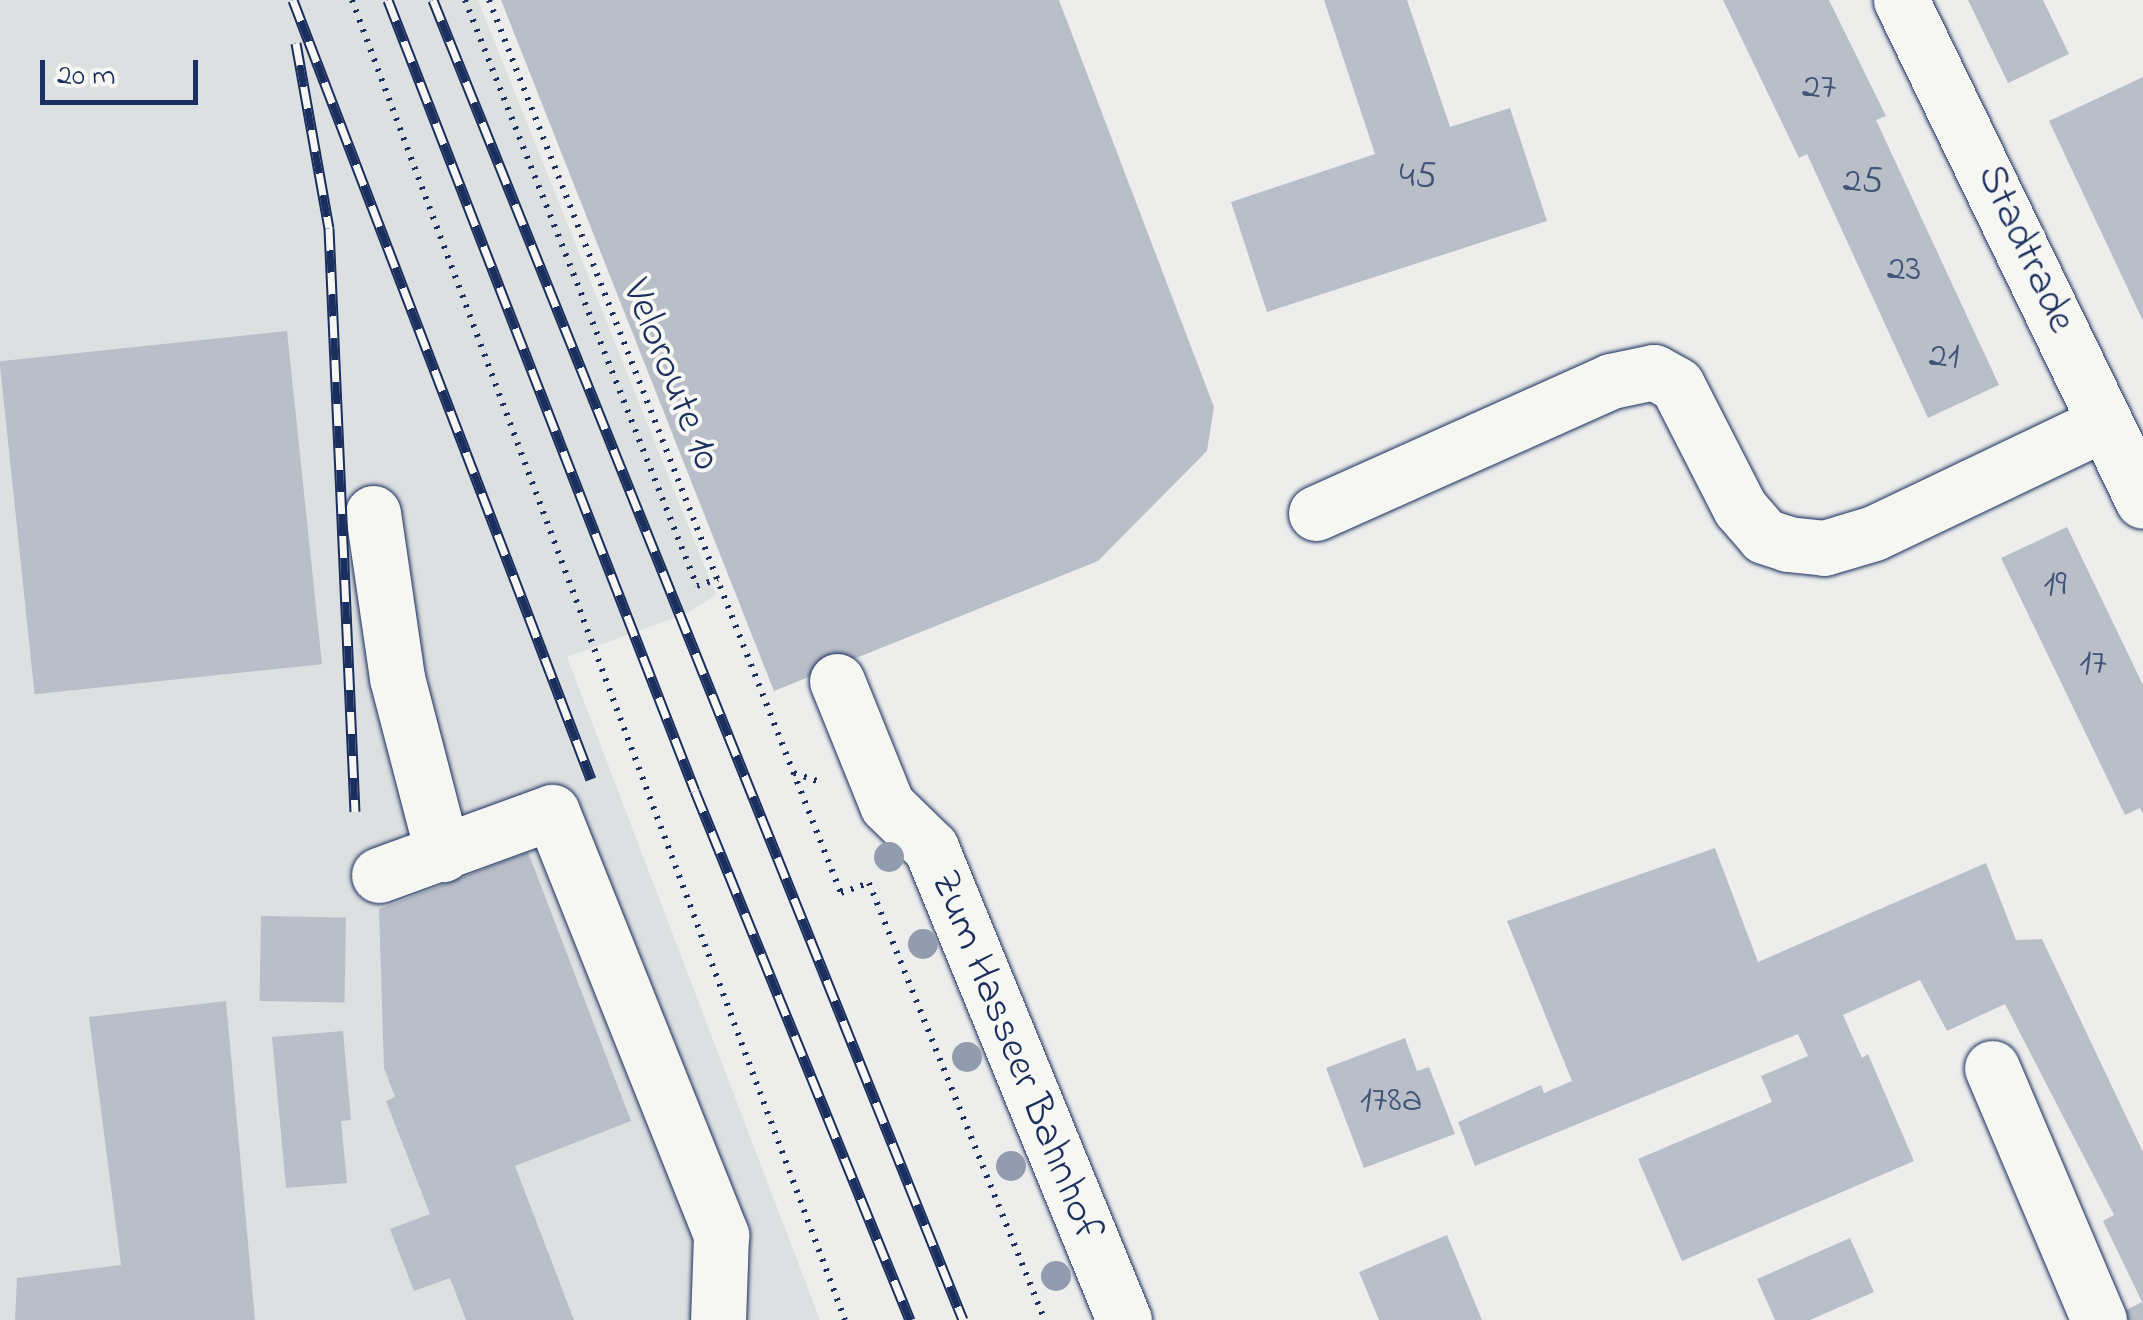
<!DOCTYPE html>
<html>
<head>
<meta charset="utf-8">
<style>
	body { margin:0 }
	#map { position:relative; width:2143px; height:1320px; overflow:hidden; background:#edeeec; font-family:"Indie Flower",sans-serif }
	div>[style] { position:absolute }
	.built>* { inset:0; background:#dde0e1 }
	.building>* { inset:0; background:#b9bfc8; transform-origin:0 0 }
	.path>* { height:6px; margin-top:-3px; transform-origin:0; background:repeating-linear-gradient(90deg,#1b2f5e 0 2.5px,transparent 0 10.5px) }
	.roads { filter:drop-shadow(0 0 2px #1b2f5e) drop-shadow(0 0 2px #1b2f5e) }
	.minor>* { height:55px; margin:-27.5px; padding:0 27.5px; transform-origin:27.5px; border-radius:27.5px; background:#f6f6f2 }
	.rail>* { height:11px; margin-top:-5.5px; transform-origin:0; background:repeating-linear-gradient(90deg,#f6f6f2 0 22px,#1b2f5e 0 44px); box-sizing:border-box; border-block:2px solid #1b2f5e }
	.trees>* { width:30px; height:30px; margin:-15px; border-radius:50%; background:#929cae }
	span { translate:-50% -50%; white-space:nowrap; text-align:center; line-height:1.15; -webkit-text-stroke:8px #f6f6f2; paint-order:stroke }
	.number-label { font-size:38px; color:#425378 }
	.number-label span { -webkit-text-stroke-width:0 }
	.street-label { font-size:42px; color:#1b2f5e }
	.scale { position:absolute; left:40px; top:60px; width:158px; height:45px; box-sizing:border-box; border:5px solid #1b2f5e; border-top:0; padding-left:12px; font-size:30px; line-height:35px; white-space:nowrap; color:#1b2f5e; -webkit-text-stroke:8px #f6f6f2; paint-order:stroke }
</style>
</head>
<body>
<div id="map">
	<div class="built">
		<div style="clip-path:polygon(0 0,478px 0,716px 595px,687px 613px,567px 657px,820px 1320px,0 1320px)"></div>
	</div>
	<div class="building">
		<div style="clip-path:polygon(501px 0,1059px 0,1214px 407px,1207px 451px,1098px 561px,774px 691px)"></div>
		<div style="clip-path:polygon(1324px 0,1407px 0,1450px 127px,1510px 108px,1547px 221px,1267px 312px,1231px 202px,1375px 154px)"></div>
		<div style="clip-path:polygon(1723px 0,1829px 0,1886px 116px,1876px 120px,1999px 385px,1928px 418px,1807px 154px,1799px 158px)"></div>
		<div style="clip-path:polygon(1968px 0,2043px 0,2069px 54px,2008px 83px)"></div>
		<div style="clip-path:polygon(2143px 77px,2143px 321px,2049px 121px)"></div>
		<div style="left:287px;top:331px;width:335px;height:289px;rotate:84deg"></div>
		<div style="clip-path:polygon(2067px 527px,2143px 685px,2143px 814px,2140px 808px,2125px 815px,2001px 558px)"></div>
		<div style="clip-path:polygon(1715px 848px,1758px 962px,1986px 863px,2016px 940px,2042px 939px,2143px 1152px,2143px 1320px,2128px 1320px,2124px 1311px,2142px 1302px,2103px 1221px,2114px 1215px,2005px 1004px,1947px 1031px,1920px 980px,1843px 1015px,1862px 1058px,1868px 1054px,1914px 1161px,1682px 1261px,1638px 1159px,1772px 1102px,1761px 1076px,1808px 1056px,1798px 1034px,1475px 1166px,1458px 1122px,1541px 1085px,1544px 1093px,1572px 1081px,1507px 921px)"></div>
		<div style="clip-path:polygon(528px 852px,631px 1121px,515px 1166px,574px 1320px,466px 1320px,450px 1278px,414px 1291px,390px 1229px,430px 1214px,386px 1101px,395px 1097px,384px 1068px,379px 909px)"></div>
		<div style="left:261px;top:916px;width:85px;height:85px;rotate:1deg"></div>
		<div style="clip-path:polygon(226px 1001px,255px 1320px,15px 1320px,17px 1278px,121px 1265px,89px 1017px)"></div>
		<div style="clip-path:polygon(343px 1031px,351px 1120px,341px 1121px,347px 1183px,286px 1188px,272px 1037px)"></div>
		<div style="clip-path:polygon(1405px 1038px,1417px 1071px,1429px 1067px,1455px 1134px,1364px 1168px,1326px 1068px)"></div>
		<div style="clip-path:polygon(1447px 1235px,1482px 1320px,1379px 1320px,1359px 1272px)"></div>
		<div style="clip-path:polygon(1850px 1238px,1874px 1292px,1810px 1320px,1775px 1320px,1757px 1279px)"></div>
	</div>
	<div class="path">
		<div style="left:352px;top:0;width:1409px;rotate:69.52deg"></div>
		<div style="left:465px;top:0;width:630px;rotate:68.4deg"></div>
		<div style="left:697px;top:586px;width:22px;rotate:-18deg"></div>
		<div style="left:489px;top:0;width:960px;rotate:68.49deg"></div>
		<div style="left:841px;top:893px;width:30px;rotate:-20deg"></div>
		<div style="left:869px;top:883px;width:471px;rotate:68.1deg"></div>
		<div style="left:794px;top:773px;width:28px;rotate:19deg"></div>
	</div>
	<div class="roads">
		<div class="minor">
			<div style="left:1901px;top:0;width:556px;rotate:64.22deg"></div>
			<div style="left:373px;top:513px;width:167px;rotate:81.7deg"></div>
			<div style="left:397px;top:678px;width:182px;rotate:75.4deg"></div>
			<div style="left:1316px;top:513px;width:323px;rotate:-24.1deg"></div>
			<div style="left:1611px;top:381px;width:44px;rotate:-11.8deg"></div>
			<div style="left:1654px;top:372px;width:26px;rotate:29deg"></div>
			<div style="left:1677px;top:385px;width:138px;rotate:62.9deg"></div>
			<div style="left:1740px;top:508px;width:37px;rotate:49deg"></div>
			<div style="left:1764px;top:536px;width:25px;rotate:18deg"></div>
			<div style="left:1788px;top:544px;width:36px;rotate:6deg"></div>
			<div style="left:1824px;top:548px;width:52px;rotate:-16.7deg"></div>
			<div style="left:1874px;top:533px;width:256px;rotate:-25.5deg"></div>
			<div style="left:837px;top:681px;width:134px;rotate:68deg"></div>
			<div style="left:887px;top:805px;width:62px;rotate:44.3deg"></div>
			<div style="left:931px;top:848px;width:510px;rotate:67.76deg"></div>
			<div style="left:379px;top:875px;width:184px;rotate:-20deg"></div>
			<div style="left:552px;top:812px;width:456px;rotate:68.2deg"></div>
			<div style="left:721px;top:1235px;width:85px;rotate:92deg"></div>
			<div style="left:1992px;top:1068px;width:274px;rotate:67deg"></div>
		</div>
	</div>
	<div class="rail">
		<div style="left:293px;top:0;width:834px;rotate:69.07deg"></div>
		<div style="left:388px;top:0;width:848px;rotate:68.79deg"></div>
		<div style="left:695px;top:791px;width:571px;rotate:67.88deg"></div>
		<div style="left:433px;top:0;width:1422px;rotate:68.12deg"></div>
		<div style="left:296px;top:43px;width:188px;rotate:79.9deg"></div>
		<div style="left:329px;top:228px;width:584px;rotate:87.45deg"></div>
	</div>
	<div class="trees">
		<div style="left:889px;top:857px"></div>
		<div style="left:923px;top:944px"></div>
		<div style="left:967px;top:1057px"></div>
		<div style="left:1011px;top:1166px"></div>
		<div style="left:1056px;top:1276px"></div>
	</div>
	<div class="number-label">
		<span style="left:1819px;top:89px">27</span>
		<span style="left:1418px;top:178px">45</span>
		<span style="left:1863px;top:183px">25</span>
		<span style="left:1904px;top:271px">23</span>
		<span style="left:1944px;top:358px">21</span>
		<span style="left:2055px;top:586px">19</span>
		<span style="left:2093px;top:665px">17</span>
		<span style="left:1391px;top:1102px">178a</span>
	</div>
	<div class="street-label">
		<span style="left:2025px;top:249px;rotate:65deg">Stadtrade</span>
		<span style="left:670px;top:375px;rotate:68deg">Veloroute 10</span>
		<span style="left:1015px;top:1056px;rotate:68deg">Zum Hasseer Bahnhof</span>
	</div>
	<div class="scale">20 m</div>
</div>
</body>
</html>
